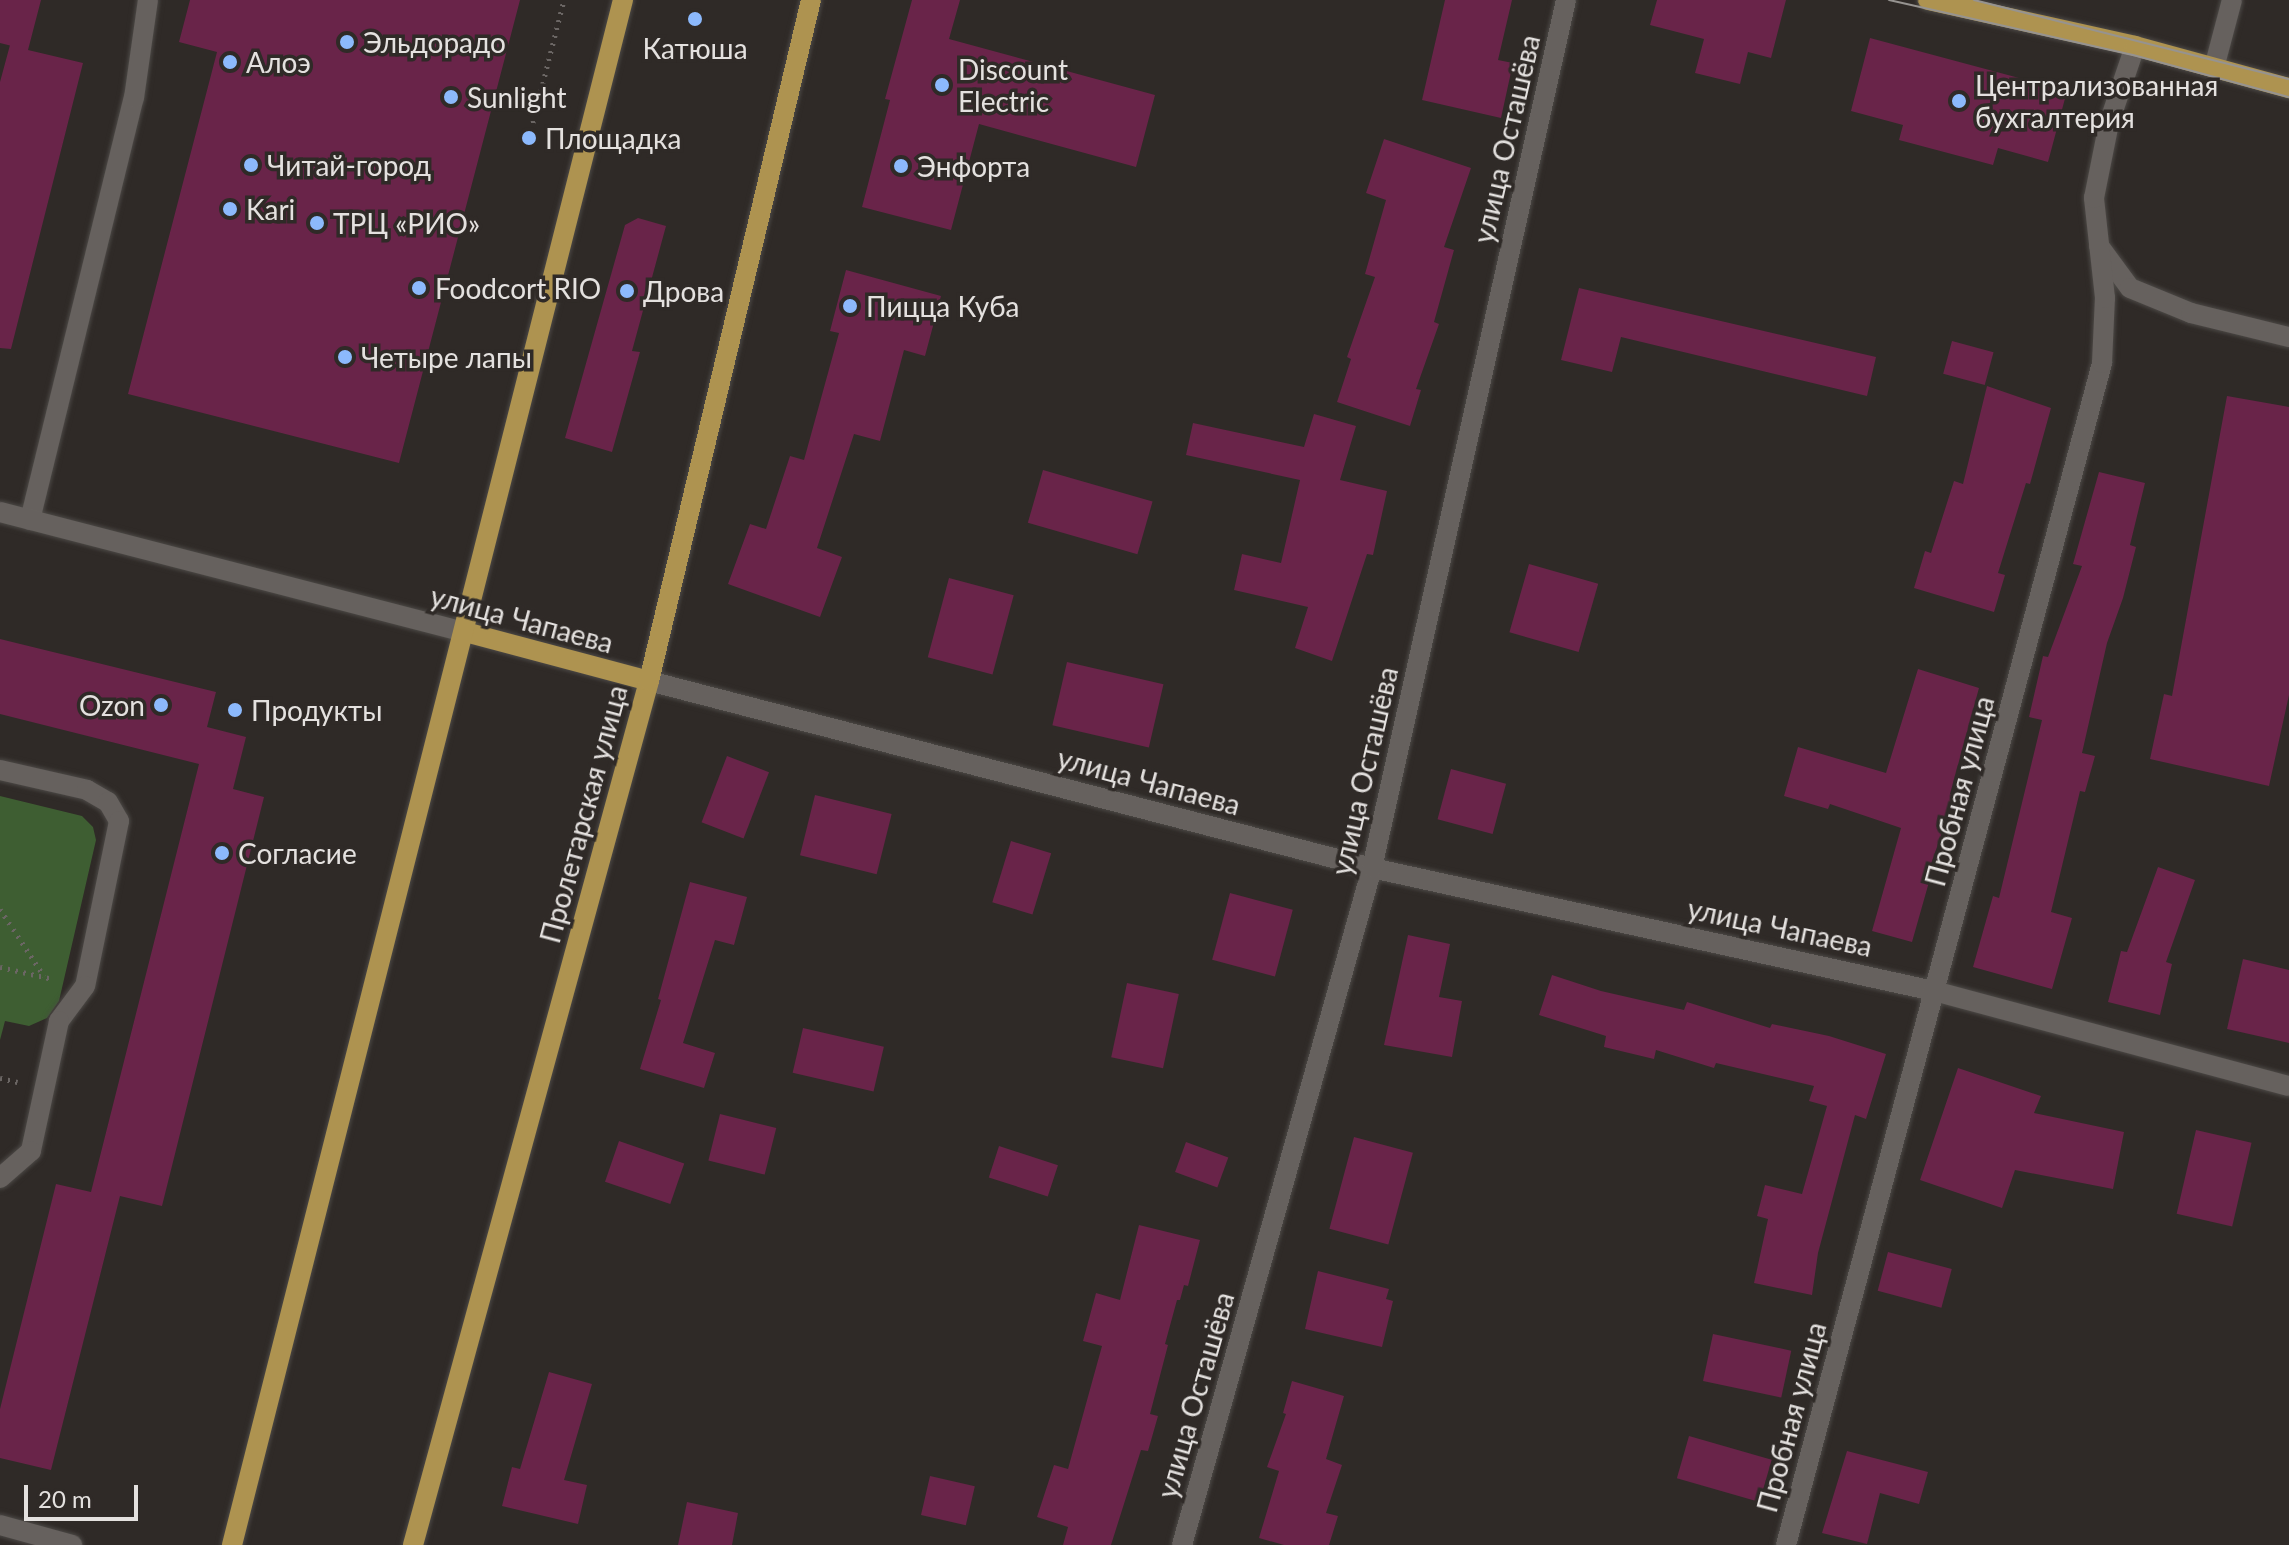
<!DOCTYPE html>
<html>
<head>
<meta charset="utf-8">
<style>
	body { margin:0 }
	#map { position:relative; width:2289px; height:1545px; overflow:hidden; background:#2f2a27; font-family:Lato,sans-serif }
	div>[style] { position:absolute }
	.green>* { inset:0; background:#3e5e32 }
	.building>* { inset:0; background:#692449; transform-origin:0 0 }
	.path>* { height:5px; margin-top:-2.5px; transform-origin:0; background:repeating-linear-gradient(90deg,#6b6664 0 2px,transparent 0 8px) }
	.roads { filter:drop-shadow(0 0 2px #4c4946) drop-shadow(0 0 2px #4c4946) }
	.lane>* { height:20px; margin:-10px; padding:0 10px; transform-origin:10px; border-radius:10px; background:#66615e }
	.street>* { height:20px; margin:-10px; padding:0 10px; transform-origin:10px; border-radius:10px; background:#66615e }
	.primary>* { height:20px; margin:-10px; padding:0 10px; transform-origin:10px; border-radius:10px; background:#ae9350 }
	.tram>* { height:2px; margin:-1px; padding:0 1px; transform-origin:1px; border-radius:1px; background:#969390 }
	.dots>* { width:22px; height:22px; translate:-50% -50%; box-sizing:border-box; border:4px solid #2f2a27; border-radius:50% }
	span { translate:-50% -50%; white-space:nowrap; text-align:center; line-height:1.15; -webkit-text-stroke:7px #2f2a27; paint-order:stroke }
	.poi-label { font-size:28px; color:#e4e1df }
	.left { translate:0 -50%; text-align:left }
	.right { translate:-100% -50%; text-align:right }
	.street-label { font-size:28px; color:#e4e1df }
	.scale { position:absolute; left:24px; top:1485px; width:114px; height:36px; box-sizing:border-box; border:4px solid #e4e1df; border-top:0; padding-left:10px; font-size:24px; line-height:28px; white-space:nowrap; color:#e4e1df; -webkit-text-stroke:6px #2f2a27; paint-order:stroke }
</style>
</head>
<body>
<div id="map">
	<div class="green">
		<div style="clip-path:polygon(0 796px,82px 816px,93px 827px,96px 840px,59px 1001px,47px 1018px,29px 1026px,5px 1021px,0 1040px)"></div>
	</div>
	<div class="building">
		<div style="clip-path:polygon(0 0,41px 0,28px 50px,83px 63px,11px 349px,0 348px,0 82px,10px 45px,16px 47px,0 43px)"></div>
		<div style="clip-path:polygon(190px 0,520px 0,399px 463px,128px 394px,217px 52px,179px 42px)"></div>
		<div style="clip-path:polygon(912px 0,960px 0,949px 39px,1155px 95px,1136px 167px,979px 124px,951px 230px,862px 207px,890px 100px,885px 99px)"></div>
		<div style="clip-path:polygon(1445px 0,1512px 0,1498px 60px,1513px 63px,1501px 118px,1422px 100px)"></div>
		<div style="clip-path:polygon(1657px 0,1786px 0,1771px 58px,1748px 52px,1740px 84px,1695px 73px,1704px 39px,1650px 25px)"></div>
		<div style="clip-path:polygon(1870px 38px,2067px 91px,2048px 162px,1998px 148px,1993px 165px,1899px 140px,1903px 125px,1851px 111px)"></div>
		<div style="clip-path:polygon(1384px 139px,1471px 168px,1444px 247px,1454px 250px,1434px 322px,1439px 324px,1416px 389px,1421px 390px,1410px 426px,1337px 402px,1351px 359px,1347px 357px,1375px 277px,1365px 274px,1386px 200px,1366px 193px)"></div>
		<div style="clip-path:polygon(638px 218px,666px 226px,632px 351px,640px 352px,612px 452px,565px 438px,625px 225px)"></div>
		<div style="clip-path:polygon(846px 270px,941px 296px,925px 356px,904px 350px,880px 441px,854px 434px,817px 548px,842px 557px,820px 617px,728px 584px,750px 524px,766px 529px,790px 456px,804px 460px,839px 333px,830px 331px)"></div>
		<div style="clip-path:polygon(1579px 288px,1876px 357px,1867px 396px,1621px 337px,1612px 372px,1561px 360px)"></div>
		<div style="left:1952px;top:341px;width:43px;height:34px;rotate:15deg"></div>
		<div style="clip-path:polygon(1987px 386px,2051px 408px,2030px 484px,2026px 483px,1998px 573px,2005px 575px,1994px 612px,1914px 588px,1925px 551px,1931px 553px,1954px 481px,1963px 484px)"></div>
		<div style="clip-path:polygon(2227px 396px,2289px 407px,2289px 695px,2269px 786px,2150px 759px,2164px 694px,2172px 696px)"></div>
		<div style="clip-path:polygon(1314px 414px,1356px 426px,1340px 480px,1387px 491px,1373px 555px,1367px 554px,1332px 661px,1295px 648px,1308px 607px,1234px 590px,1242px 554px,1281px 563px,1300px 480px,1186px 455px,1193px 423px,1304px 447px)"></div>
		<div style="left:1043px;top:470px;width:114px;height:55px;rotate:16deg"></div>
		<div style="clip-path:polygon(2099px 472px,2145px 483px,2130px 545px,2136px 547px,2123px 598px,2107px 643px,2082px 753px,2095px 756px,2085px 792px,2080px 791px,2051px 912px,2072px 918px,2052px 989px,1973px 967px,1993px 896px,1999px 898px,2042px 720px,2029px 717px,2043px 656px,2048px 657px,2082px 566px,2073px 564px)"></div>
		<div style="left:1529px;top:564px;width:72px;height:71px;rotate:16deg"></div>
		<div style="left:949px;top:578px;width:67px;height:82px;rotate:15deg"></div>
		<div style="clip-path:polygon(0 639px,216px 692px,207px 727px,246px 737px,233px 789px,264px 797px,162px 1206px,120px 1196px,51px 1470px,0 1458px,0 1409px,56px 1184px,91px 1192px,199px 764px,0 714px)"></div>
		<div style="left:1067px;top:662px;width:99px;height:65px;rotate:13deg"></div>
		<div style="clip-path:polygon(1918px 669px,1979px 688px,1950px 794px,1955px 796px,1925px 881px,1929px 882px,1912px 942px,1872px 931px,1901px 828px,1830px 804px,1828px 809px,1784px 796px,1798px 747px,1886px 773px)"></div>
		<div style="left:727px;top:756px;width:45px;height:71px;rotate:21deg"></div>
		<div style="left:1451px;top:769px;width:57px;height:52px;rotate:15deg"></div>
		<div style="left:815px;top:795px;width:79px;height:62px;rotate:14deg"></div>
		<div style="left:1011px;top:841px;width:42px;height:64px;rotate:17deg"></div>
		<div style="clip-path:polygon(2158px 867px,2195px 880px,2166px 962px,2172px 964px,2160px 1015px,2108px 1002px,2121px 951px,2127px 952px)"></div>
		<div style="clip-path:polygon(690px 882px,747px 897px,734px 945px,715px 940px,683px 1043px,715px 1053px,704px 1088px,640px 1069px,661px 1000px,658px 999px)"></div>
		<div style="left:1230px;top:893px;width:65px;height:69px;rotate:15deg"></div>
		<div style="clip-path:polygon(1408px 935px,1450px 944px,1439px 997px,1462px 1001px,1452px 1057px,1384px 1045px)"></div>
		<div style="clip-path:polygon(2243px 959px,2289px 970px,2289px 1043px,2227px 1029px)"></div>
		<div style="clip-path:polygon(1552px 975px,1601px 991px,1684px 1010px,1687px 1002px,1770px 1028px,1772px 1024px,1829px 1036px,1886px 1054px,1866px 1119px,1855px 1115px,1818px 1253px,1812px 1295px,1754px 1283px,1768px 1219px,1757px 1216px,1765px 1185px,1802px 1194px,1827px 1106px,1809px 1101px,1814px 1086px,1716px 1063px,1714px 1068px,1656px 1050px,1654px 1059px,1604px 1047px,1606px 1036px,1539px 1015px)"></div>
		<div style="left:1127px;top:983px;width:53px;height:76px;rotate:12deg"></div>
		<div style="left:803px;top:1028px;width:83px;height:46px;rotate:13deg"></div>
		<div style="clip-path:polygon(1958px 1068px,2041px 1096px,2034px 1113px,2124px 1132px,2113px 1189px,2015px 1170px,2002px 1208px,1920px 1180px)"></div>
		<div style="left:720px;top:1114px;width:58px;height:48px;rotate:14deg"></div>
		<div style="left:2196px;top:1130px;width:57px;height:86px;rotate:13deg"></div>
		<div style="left:1354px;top:1137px;width:61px;height:95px;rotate:15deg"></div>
		<div style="left:619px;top:1141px;width:69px;height:43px;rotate:19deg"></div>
		<div style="left:1186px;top:1142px;width:45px;height:32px;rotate:20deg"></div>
		<div style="left:999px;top:1146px;width:62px;height:33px;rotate:18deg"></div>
		<div style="clip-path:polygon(1139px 1225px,1200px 1240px,1188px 1286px,1184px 1285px,1180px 1300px,1177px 1300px,1165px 1344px,1168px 1345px,1150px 1414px,1158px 1416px,1148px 1451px,1141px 1450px,1111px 1545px,1063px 1545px,1068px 1527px,1037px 1517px,1054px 1465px,1068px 1469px,1102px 1346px,1083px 1341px,1096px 1293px,1120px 1300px)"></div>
		<div style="left:1888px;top:1252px;width:66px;height:40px;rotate:15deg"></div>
		<div style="clip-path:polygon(1318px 1271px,1389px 1289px,1386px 1299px,1393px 1301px,1382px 1347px,1305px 1329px)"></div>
		<div style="left:1713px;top:1334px;width:80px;height:48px;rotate:12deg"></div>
		<div style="clip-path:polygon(549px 1372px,592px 1384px,564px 1480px,587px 1485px,578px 1524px,502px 1506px,512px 1467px,520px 1469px)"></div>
		<div style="clip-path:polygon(1292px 1381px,1344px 1396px,1326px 1459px,1342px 1465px,1326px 1513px,1338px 1516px,1329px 1545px,1284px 1545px,1259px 1538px,1279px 1471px,1267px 1467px,1286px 1414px,1283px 1413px)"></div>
		<div style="left:1689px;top:1436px;width:86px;height:44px;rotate:16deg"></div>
		<div style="clip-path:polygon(1847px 1451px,1928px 1472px,1919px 1504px,1880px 1493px,1867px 1544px,1822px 1533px)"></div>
		<div style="left:930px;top:1476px;width:46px;height:40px;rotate:13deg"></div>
		<div style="clip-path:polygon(687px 1502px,738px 1513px,732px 1545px,678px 1545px)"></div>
	</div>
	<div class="path">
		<div style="left:529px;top:138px;width:142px;rotate:-75.8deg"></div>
		<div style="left:0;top:909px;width:80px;rotate:56.7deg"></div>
		<div style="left:0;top:967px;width:54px;rotate:12.8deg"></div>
		<div style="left:0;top:1078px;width:18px;rotate:13deg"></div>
	</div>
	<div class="roads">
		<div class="lane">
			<div style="left:2214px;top:68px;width:70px;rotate:-75.2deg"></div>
			<div style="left:30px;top:520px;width:435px;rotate:-76.2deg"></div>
			<div style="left:134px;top:98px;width:99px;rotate:-81.9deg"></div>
			<div style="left:0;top:770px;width:89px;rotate:12.9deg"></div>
			<div style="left:87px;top:790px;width:24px;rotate:30deg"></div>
			<div style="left:108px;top:802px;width:22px;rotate:60deg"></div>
			<div style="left:119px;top:821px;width:168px;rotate:101.6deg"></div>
			<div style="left:85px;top:986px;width:44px;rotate:126.6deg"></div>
			<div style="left:59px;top:1021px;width:133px;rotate:102.2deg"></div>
			<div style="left:31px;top:1151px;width:41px;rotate:138.9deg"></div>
		</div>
		<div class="street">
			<div style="left:2099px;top:246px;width:52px;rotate:53.6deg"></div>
			<div style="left:2130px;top:288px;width:66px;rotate:22.3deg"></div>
			<div style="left:2191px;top:313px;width:101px;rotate:13.8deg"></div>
			<div style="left:0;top:512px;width:480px;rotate:14.5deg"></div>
			<div style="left:649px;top:681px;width:747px;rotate:14.5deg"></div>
			<div style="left:1372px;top:868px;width:575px;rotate:12.35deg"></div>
			<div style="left:1934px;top:991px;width:367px;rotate:15deg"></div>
			<div style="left:0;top:1525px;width:75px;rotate:15.5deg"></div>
			<div style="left:1182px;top:1545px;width:703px;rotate:-74.32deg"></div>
			<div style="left:1372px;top:868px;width:889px;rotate:-77.4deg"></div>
			<div style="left:1786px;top:1545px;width:1224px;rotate:-75.03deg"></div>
			<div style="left:2102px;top:363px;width:65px;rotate:-87.4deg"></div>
			<div style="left:2105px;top:298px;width:101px;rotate:-96.3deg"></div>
			<div style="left:2094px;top:198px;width:76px;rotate:-78.7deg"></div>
			<div style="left:2109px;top:123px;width:81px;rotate:-71.3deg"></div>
		</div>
		<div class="primary">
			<div style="left:1928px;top:0;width:212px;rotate:12.5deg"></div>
			<div style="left:2135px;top:46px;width:160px;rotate:15.3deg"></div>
			<div style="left:465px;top:632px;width:190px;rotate:14.9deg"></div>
			<div style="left:232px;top:1545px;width:1594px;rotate:-75.8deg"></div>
			<div style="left:413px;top:1545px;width:896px;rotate:-74.72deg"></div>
			<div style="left:649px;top:681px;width:700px;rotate:-76.62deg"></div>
		</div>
	</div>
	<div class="tram">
		<div style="left:1889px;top:0;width:250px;rotate:12.7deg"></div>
		<div style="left:2133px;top:55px;width:162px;rotate:15.1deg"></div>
		<div style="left:1974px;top:0;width:325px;rotate:14.1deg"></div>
	</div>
	<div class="dots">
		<div style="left:695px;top:19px;background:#8cb9fc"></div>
		<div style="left:347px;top:42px;background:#8cb9fc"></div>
		<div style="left:230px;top:62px;background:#8cb9fc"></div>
		<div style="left:942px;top:85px;background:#8cb9fc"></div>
		<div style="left:451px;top:97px;background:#8cb9fc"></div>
		<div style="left:1959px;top:101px;background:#8cb9fc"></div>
		<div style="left:529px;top:138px;background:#8cb9fc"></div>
		<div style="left:251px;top:165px;background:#8cb9fc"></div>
		<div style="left:901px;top:166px;background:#8cb9fc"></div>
		<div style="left:230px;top:209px;background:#8cb9fc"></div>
		<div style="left:317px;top:223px;background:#8cb9fc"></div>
		<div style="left:419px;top:288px;background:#8cb9fc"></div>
		<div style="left:627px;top:291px;background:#8cb9fc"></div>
		<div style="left:850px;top:306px;background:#8cb9fc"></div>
		<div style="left:345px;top:357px;background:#8cb9fc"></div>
		<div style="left:161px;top:705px;background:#8cb9fc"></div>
		<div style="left:235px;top:710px;background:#8cb9fc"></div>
		<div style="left:222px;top:853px;background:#8cb9fc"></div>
	</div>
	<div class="poi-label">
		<span class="left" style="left:363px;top:42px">Эльдорадо</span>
		<span style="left:695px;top:48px">Катюша</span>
		<span class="left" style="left:246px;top:62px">Алоэ</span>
		<span class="left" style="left:958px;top:85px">Discount<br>Electric</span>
		<span class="left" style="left:1975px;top:101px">Централизованная<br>бухгалтерия</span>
		<span class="left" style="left:467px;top:97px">Sunlight</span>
		<span class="left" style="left:545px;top:138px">Площадка</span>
		<span class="left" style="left:267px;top:165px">Читай-город</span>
		<span class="left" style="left:917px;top:166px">Энфорта</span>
		<span class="left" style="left:246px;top:209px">Kari</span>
		<span class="left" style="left:333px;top:223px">ТРЦ «РИО»</span>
		<span class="left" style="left:435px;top:288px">Foodcort RIO</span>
		<span class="left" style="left:643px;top:291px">Дрова</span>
		<span class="left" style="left:866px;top:306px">Пицца Куба</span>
		<span class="left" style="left:361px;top:357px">Четыре лапы</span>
		<span class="right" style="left:145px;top:705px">Ozon</span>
		<span class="left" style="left:251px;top:710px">Продукты</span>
		<span class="left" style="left:238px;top:853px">Согласие</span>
	</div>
	<div class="street-label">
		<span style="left:1506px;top:139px;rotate:-77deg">улица Осташёва</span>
		<span style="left:522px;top:619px;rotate:15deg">улица Чапаева</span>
		<span style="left:1364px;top:771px;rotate:-77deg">улица Осташёва</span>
		<span style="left:1149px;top:781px;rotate:15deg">улица Чапаева</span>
		<span style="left:1959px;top:791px;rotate:-75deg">Пробная улица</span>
		<span style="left:583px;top:814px;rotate:-75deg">Пролетарская улица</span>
		<span style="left:1780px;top:927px;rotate:12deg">улица Чапаева</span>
		<span style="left:1195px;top:1395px;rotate:-74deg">улица Осташёва</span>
		<span style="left:1791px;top:1417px;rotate:-75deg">Пробная улица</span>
	</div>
	<div class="scale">20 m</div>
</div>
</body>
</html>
